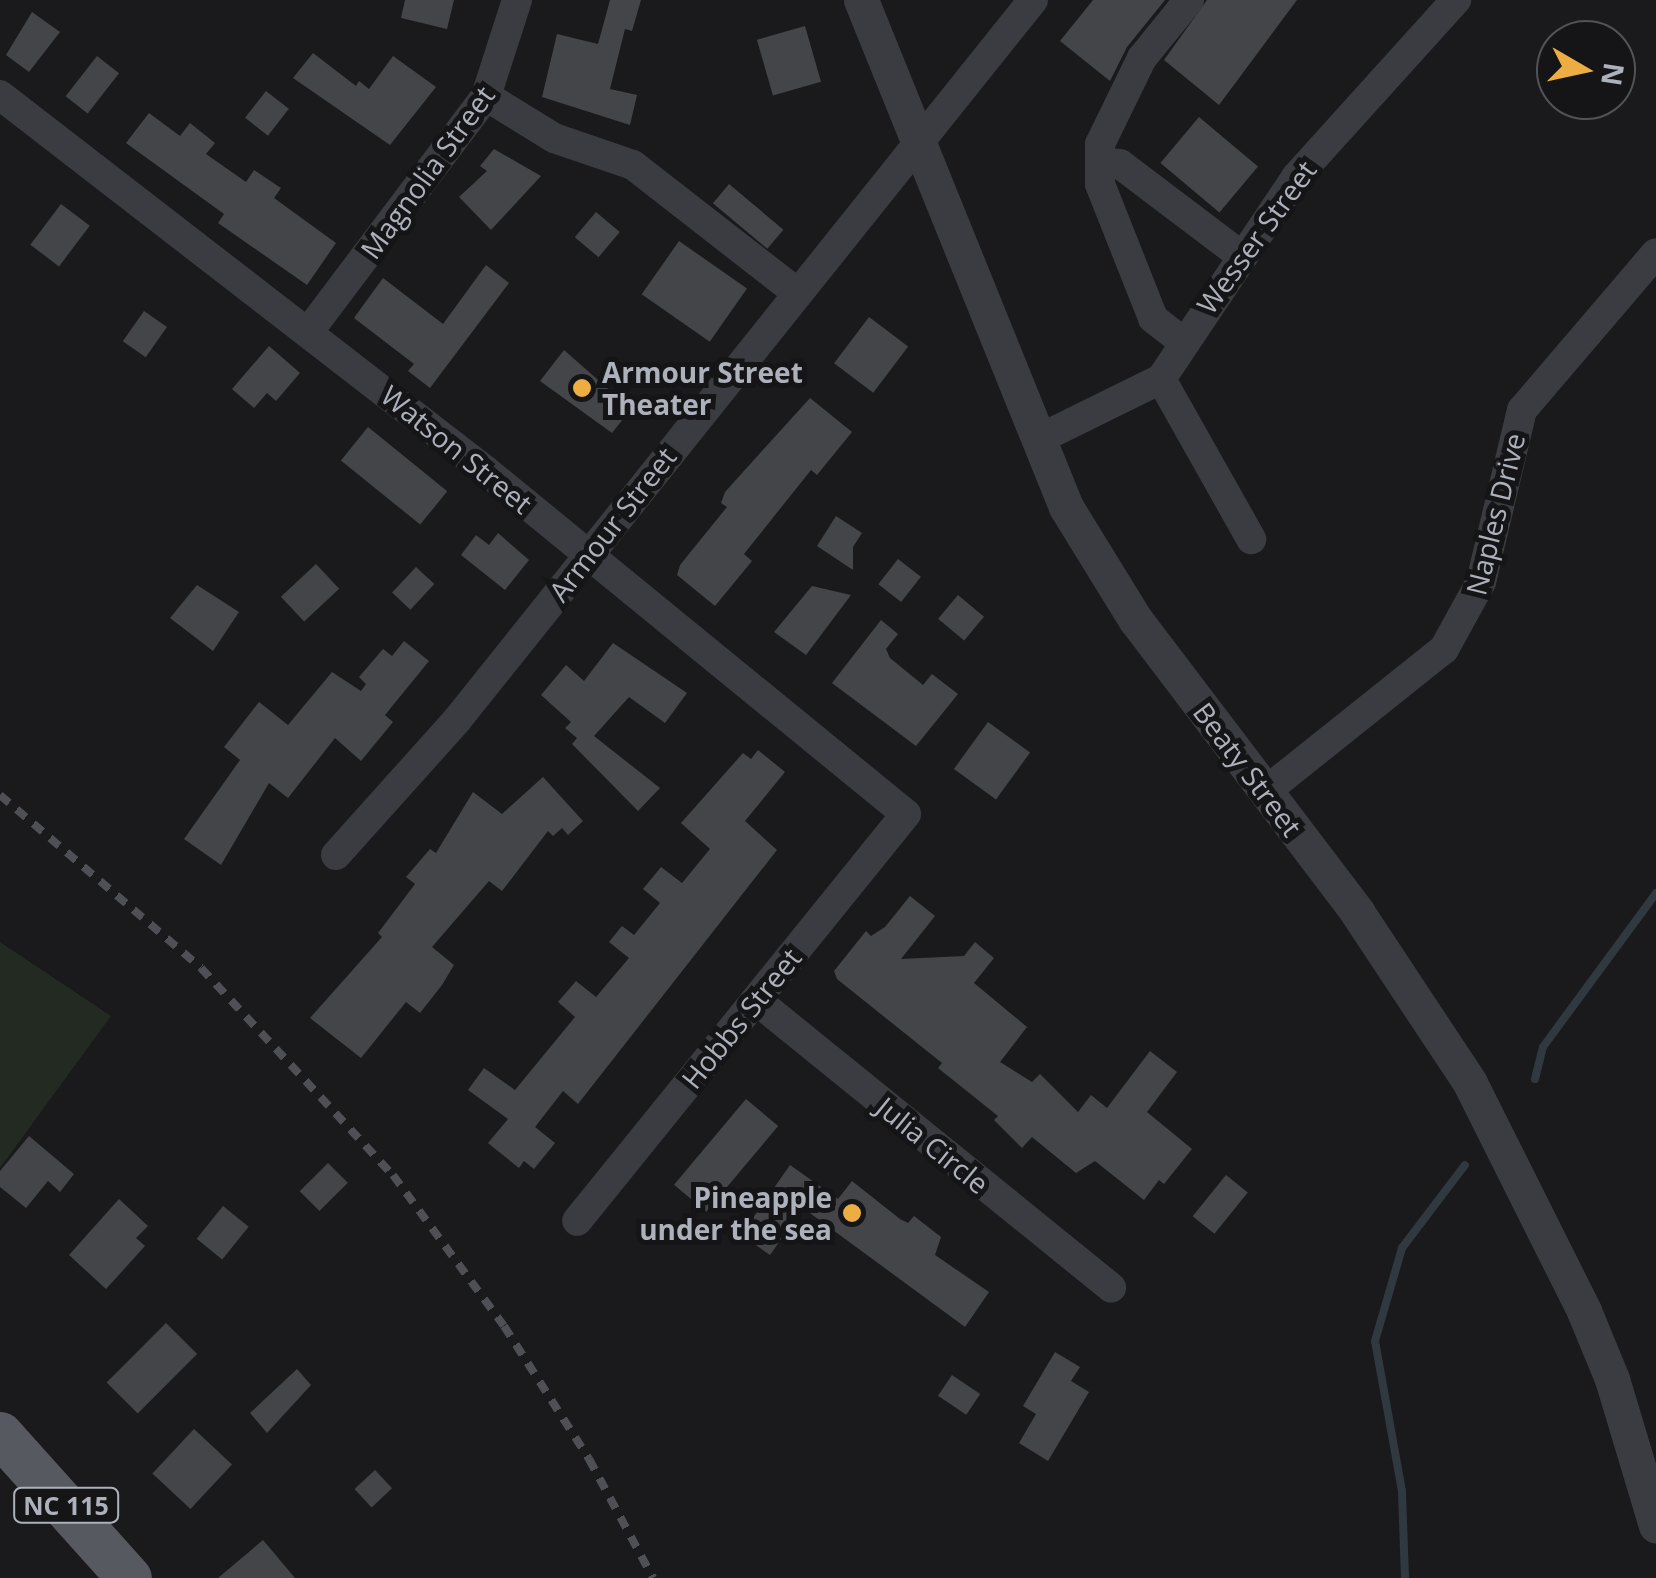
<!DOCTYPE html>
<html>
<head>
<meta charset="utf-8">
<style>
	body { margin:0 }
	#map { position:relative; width:1656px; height:1578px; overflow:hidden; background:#1a1a1c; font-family:"Open Sans",sans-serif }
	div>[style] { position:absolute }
	.green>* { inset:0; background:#222a22 }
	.stream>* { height:8px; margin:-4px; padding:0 4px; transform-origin:4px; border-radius:4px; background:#303940 }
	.building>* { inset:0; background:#444549; transform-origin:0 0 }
	.minor>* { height:30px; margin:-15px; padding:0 15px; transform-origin:15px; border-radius:15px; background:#3b3c41 }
	.tertiary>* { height:35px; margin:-17.5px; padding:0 17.5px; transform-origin:17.5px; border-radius:17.5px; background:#3b3c41 }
	.primary>* { height:45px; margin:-22.5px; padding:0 22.5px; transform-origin:22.5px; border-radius:22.5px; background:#575960 }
	.rail>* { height:8px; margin-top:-4px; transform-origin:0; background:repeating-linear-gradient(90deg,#4e5056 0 12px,transparent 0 22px) }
	.dots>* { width:28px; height:28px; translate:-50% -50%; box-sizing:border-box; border:5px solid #151517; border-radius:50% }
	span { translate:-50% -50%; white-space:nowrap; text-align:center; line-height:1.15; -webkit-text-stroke:10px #151517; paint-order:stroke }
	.shield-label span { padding:2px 8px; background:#151517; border:2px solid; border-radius:8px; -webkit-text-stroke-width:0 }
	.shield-label { font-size:25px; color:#adb1bb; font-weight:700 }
	.street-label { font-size:28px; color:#adb1bb }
	.poi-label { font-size:28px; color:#adb1bb; font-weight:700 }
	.left { translate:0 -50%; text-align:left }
	.right { translate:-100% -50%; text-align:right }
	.north { position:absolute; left:1536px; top:20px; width:100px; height:100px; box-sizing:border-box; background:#151517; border:2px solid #525359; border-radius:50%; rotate:99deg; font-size:28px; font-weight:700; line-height:40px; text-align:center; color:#adb1bb }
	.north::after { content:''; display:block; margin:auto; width:35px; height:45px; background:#ecad42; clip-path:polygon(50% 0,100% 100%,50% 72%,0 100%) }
</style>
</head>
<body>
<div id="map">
	<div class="green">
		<div style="clip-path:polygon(0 942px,111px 1016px,0 1168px)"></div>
	</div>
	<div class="stream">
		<div style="left:1535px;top:1079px;width:33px;rotate:-76deg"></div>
		<div style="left:1543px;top:1047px;width:191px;rotate:-53.7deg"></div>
		<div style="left:1405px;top:1578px;width:87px;rotate:-92deg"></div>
		<div style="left:1402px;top:1491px;width:152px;rotate:-100.2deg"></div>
		<div style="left:1375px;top:1341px;width:97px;rotate:-73.8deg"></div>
		<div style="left:1402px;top:1248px;width:104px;rotate:-52.8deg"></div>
	</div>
	<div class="building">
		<div style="clip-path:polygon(405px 0,454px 0,447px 29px,401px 18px)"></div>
		<div style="clip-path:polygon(610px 0,641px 0,632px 31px,625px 29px,610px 89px,637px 95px,630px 125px,542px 97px,557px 34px,598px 44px)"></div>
		<div style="clip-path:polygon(1093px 0,1165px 0,1127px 47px,1110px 81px,1060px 41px)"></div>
		<div style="clip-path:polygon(1207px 0,1297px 0,1219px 105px,1164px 60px)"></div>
		<div style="clip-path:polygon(32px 12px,60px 32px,29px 72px,6px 55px)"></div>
		<div style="left:805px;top:26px;width:58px;height:50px;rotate:74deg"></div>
		<div style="clip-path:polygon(313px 53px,356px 86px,359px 81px,369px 89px,393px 56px,436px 87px,390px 145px,293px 78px)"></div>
		<div style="left:97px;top:56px;width:28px;height:51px;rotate:38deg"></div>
		<div style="left:266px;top:91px;width:29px;height:34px;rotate:38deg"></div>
		<div style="clip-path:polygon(149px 113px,180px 136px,190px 123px,215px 143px,206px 154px,246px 182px,254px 170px,281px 188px,274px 198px,336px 243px,307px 285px,218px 223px,224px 214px,126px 143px)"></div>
		<div style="left:1199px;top:117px;width:77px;height:60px;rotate:40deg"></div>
		<div style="clip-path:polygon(494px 149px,541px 176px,491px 230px,459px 197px,487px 171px,480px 166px)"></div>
		<div style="left:729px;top:184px;width:71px;height:25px;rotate:40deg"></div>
		<div style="left:61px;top:204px;width:36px;height:51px;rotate:37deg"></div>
		<div style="left:596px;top:212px;width:31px;height:33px;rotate:40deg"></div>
		<div style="left:679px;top:241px;width:83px;height:65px;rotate:35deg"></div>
		<div style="clip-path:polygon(486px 265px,509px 283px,430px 388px,408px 371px,414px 364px,354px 318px,383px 278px,443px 324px)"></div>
		<div style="left:144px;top:311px;width:28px;height:37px;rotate:35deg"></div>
		<div style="left:869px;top:317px;width:49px;height:58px;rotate:37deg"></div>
		<div style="clip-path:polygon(269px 346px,300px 373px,276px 401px,267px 393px,254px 408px,232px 389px)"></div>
		<div style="clip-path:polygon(564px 350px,631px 409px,612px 433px,540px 381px)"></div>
		<div style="clip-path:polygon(810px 398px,852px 432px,817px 475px,811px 470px,744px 554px,752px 561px,715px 606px,677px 575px,680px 565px,727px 507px,721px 503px,725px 492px)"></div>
		<div style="left:368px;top:427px;width:102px;height:43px;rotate:39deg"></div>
		<div style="clip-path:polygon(836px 516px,862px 533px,853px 547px,853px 570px,817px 546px)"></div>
		<div style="clip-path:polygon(498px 533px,529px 560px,505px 590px,461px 555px,476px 535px,489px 545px)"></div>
		<div style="left:898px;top:559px;width:29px;height:32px;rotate:38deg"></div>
		<div style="left:316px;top:564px;width:34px;height:48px;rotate:47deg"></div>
		<div style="left:416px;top:567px;width:25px;height:35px;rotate:43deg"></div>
		<div style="clip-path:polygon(197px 585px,239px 612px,213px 651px,170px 618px)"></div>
		<div style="clip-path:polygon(812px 586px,851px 595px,806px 655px,774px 632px)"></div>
		<div style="left:958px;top:595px;width:34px;height:31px;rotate:40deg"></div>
		<div style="clip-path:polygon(881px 620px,898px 634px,886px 649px,890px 658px,923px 685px,932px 674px,958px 694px,916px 746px,832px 683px)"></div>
		<div style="clip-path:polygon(404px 641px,429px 661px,385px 715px,393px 722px,361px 761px,335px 738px,288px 798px,269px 783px,221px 865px,184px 839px,240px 760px,224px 747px,259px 702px,288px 725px,332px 672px,361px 691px,366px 684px,359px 677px,383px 649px,392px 656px)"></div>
		<div style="clip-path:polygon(613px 643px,687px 693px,665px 723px,629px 697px,594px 736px,660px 788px,638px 811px,572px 744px,577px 738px,565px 728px,571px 722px,541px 695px,566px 665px,584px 681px)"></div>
		<div style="left:988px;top:722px;width:52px;height:58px;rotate:36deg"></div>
		<div style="clip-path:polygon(758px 750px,785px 772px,745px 821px,777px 850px,578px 1104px,563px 1091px,535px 1127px,555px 1143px,534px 1169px,524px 1161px,519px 1168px,488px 1143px,508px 1119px,468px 1090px,484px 1068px,515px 1090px,575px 1017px,558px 1002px,576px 981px,596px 997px,629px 958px,609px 942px,622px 926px,634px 935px,660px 903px,643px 889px,661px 867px,682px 883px,710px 849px,681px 823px,743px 753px,751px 759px)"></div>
		<div style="clip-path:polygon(543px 777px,583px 821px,568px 835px,562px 828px,553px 836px,548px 831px,502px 891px,489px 881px,432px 947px,454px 965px,442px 985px,420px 1013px,406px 1002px,361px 1058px,310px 1018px,382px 937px,378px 933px,415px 884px,406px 877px,430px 849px,436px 853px,473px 792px,502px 814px)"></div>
		<div style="clip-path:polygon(910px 896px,935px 916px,901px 959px,964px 956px,975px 942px,994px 958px,974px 983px,1027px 1027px,1000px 1062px,1032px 1082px,1040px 1074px,1078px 1112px,1091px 1095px,1107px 1108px,1150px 1051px,1177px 1072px,1147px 1112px,1192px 1149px,1164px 1184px,1159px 1180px,1144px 1200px,1095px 1161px,1076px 1173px,1032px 1137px,1022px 1148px,994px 1120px,998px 1116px,938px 1068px,942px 1063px,837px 979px,834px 971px,866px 931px,871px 936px,885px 927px)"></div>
		<div style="left:746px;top:1099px;width:42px;height:112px;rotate:40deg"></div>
		<div style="clip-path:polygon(29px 1136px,74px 1174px,60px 1192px,48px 1181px,26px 1208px,0 1187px,0 1171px)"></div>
		<div style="left:328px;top:1163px;width:28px;height:40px;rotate:45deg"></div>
		<div style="clip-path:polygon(790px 1165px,838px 1199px,852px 1181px,900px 1219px,908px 1223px,914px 1216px,941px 1237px,935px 1255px,989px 1292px,965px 1327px,803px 1208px,770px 1255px,741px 1235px)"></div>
		<div style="left:1226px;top:1175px;width:28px;height:53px;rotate:39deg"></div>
		<div style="clip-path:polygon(119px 1199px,148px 1226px,136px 1238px,145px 1246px,106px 1289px,69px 1255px)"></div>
		<div style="left:223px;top:1206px;width:33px;height:42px;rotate:39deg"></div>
		<div style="left:166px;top:1323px;width:44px;height:84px;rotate:45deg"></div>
		<div style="clip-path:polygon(1055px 1352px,1080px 1367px,1071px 1381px,1089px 1392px,1048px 1461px,1019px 1443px,1036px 1414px,1023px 1406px)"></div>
		<div style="clip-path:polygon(297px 1369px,311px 1385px,267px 1433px,250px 1413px)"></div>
		<div style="left:952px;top:1375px;width:34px;height:25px;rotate:34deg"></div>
		<div style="left:194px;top:1429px;width:52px;height:61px;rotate:43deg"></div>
		<div style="left:375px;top:1470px;width:25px;height:28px;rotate:47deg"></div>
		<div style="clip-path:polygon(263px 1540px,295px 1578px,218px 1578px)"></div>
	</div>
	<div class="minor">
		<div style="left:0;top:95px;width:614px;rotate:37.73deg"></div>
		<div style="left:486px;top:471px;width:542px;rotate:39.24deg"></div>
		<div style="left:906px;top:814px;width:523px;rotate:128.95deg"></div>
		<div style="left:486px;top:96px;width:80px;rotate:31.7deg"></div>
		<div style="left:554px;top:138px;width:83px;rotate:18.9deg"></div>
		<div style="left:633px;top:165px;width:207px;rotate:37.9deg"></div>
		<div style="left:1100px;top:162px;width:20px;rotate:6deg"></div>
		<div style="left:1120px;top:164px;width:149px;rotate:37.1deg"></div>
		<div style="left:309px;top:331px;width:294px;rotate:-53deg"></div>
		<div style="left:486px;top:96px;width:101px;rotate:-72.1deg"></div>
		<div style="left:1182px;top:341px;width:37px;rotate:-142deg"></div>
		<div style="left:1153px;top:318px;width:144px;rotate:-111.6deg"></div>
		<div style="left:1100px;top:184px;width:40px;rotate:-90deg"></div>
		<div style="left:1100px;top:144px;width:96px;rotate:-64deg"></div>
		<div style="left:1142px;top:58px;width:75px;rotate:-51deg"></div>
		<div style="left:1161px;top:379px;width:184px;rotate:60.6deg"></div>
		<div style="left:1037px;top:440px;width:138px;rotate:-26.2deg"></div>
		<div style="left:1161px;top:379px;width:243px;rotate:-56.2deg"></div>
		<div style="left:1296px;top:177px;width:239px;rotate:-47.9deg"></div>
		<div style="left:1266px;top:791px;width:228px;rotate:-38.6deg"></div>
		<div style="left:1444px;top:649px;width:77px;rotate:-61.1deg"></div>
		<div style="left:1481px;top:582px;width:177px;rotate:-76.6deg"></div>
		<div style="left:1522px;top:410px;width:206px;rotate:-49.5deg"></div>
		<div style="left:336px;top:855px;width:181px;rotate:-48.1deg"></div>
		<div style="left:457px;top:720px;width:922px;rotate:-51.34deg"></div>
		<div style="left:756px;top:1000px;width:457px;rotate:39deg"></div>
	</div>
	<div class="tertiary">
		<div style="left:861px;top:0;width:547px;rotate:67.98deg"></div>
		<div style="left:1066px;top:507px;width:132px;rotate:58.4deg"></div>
		<div style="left:1135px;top:619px;width:368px;rotate:52.8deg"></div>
		<div style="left:1357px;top:912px;width:205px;rotate:56.5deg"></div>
		<div style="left:1470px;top:1083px;width:255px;rotate:63.4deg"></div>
		<div style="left:1584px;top:1311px;width:74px;rotate:67.6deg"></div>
		<div style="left:1612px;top:1379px;width:153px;rotate:73.3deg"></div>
	</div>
	<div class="primary">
		<div style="left:0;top:1434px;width:193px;rotate:48.1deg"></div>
	</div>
	<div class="rail">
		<div style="left:0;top:795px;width:265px;rotate:40.7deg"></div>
		<div style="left:201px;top:968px;width:282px;rotate:47.2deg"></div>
		<div style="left:393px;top:1175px;width:187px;rotate:53.7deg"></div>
		<div style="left:504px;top:1326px;width:158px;rotate:57.4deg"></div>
		<div style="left:589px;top:1459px;width:135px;rotate:61.7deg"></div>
	</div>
	<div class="dots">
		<div style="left:582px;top:388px;background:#ecad42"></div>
		<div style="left:852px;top:1213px;background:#ecad42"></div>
	</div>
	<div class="shield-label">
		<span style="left:66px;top:1505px">NC 115</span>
	</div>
	<div class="street-label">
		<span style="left:427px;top:172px;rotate:-54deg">Magnolia Street</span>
		<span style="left:1256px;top:237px;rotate:-54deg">Wesser Street</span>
		<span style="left:457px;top:449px;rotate:39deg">Watson Street</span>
		<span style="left:1495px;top:514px;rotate:-76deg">Naples Drive</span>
		<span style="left:612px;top:524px;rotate:-52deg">Armour Street</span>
		<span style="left:1248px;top:769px;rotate:53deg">Beaty Street</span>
		<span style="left:741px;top:1018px;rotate:-51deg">Hobbs Street</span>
		<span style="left:933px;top:1145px;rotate:39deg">Julia Circle</span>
	</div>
	<div class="poi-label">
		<span class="left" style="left:602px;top:388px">Armour Street<br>Theater</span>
		<span class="right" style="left:832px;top:1213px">Pineapple<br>under the sea</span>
	</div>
	<div class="north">N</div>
</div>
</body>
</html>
